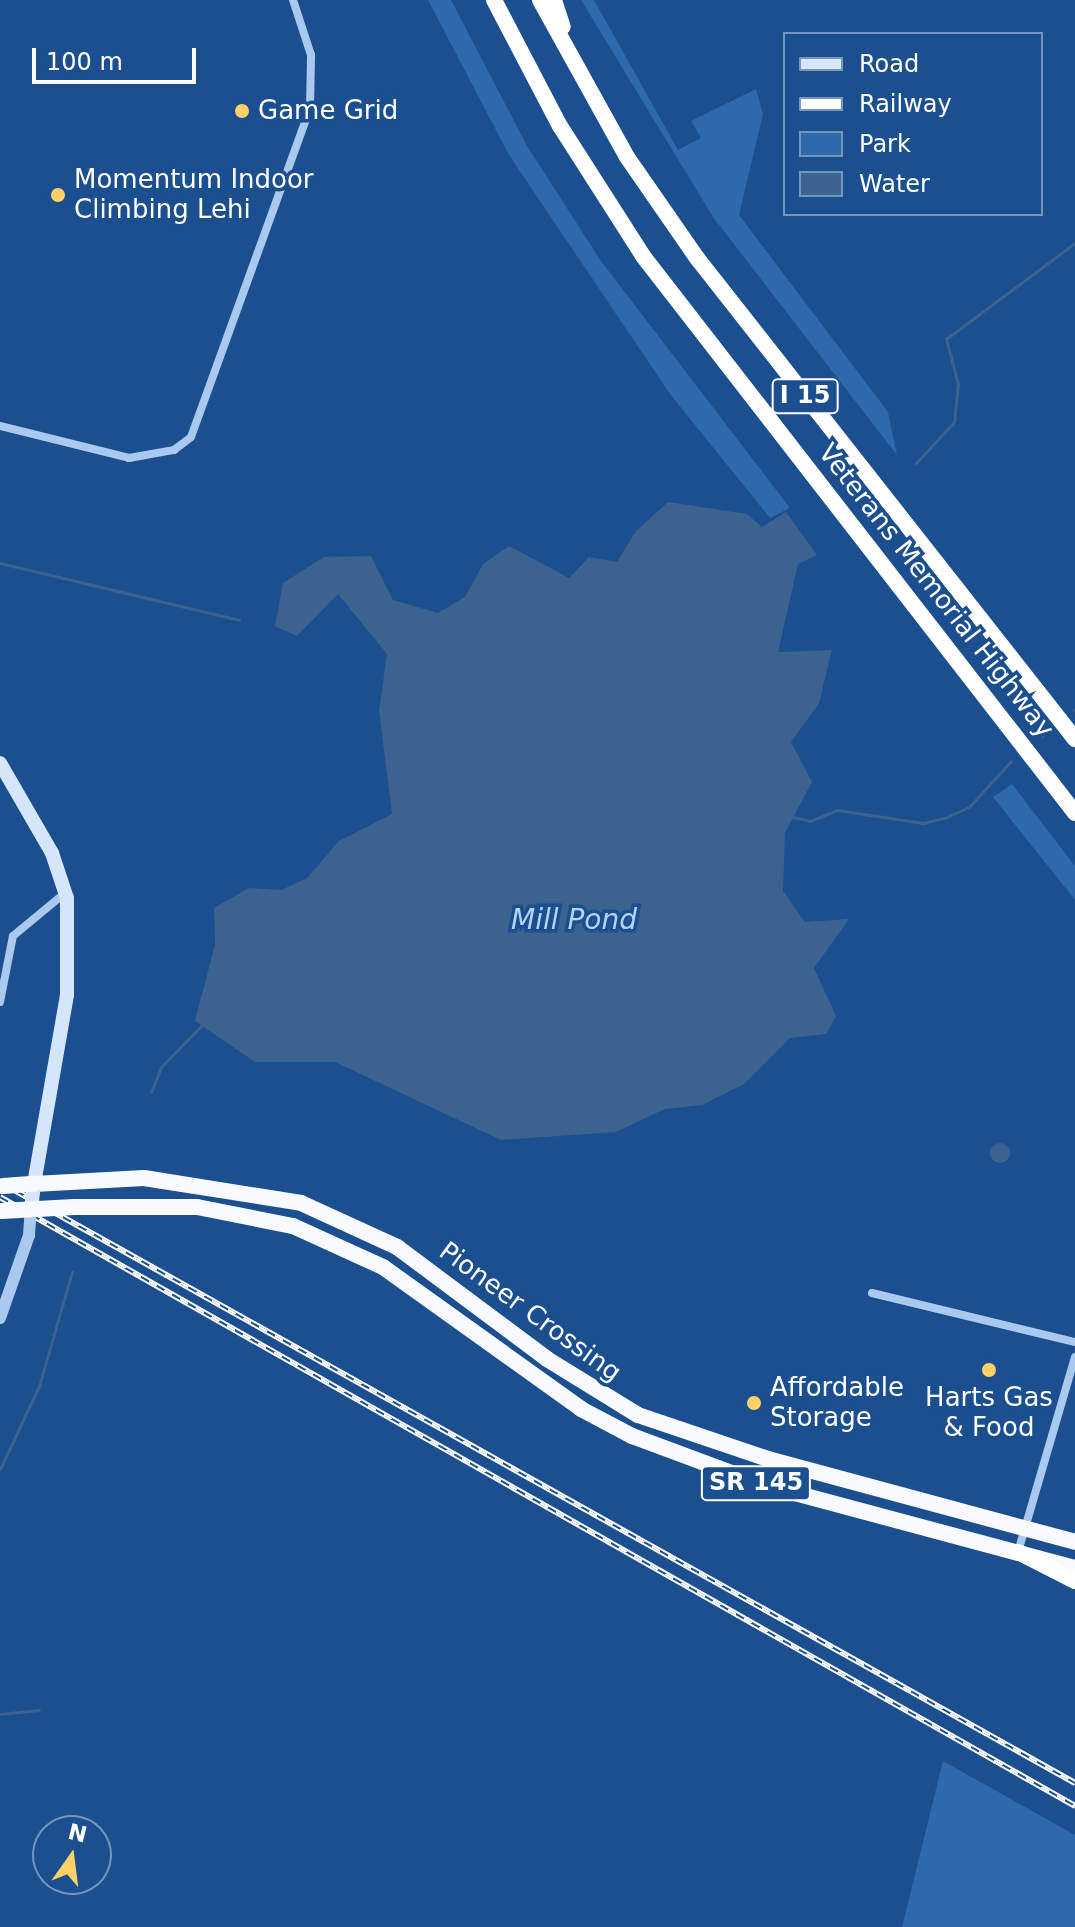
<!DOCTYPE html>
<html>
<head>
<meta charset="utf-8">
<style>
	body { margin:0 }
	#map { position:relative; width:1075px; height:1927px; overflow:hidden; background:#1b4f8f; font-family:"DejaVu Sans",sans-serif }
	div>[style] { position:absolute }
	.green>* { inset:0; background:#2e69ad }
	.water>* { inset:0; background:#3c6290 }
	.round { border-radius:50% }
	.stream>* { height:3px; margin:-1.5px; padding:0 1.5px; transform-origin:1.5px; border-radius:1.5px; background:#3c6290 }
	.minor>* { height:8px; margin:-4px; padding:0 4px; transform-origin:4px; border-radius:4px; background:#a9c9ee }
	.tertiary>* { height:12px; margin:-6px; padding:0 6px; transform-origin:6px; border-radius:6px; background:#a9c9ee }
	.secondary>* { height:14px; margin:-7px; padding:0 7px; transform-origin:7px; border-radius:7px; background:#d6e6fa }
	.trunk>* { height:16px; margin:-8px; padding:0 8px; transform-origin:8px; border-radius:8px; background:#f8faff }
	.motorway>* { height:16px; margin:-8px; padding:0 8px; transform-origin:8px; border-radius:8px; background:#fff }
	.rail>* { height:6px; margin-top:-3px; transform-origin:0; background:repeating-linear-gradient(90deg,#1b4f8f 0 9px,#fff 0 18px); box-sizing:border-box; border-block:2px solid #fff }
	.tertiary-bridge>* { height:12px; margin:-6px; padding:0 6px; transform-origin:6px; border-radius:6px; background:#a9c9ee }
	.secondary-bridge>* { height:14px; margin:-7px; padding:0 7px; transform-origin:7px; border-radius:7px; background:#d6e6fa }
	.trunk-bridge>* { height:16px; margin:-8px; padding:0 8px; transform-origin:8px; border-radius:8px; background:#f8faff }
	.dots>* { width:22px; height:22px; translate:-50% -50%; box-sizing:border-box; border:4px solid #1b4f8f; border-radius:50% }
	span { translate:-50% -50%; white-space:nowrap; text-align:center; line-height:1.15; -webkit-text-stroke:7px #1b4f8f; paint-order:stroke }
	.shield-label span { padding:2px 6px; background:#1b4f8f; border:2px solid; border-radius:6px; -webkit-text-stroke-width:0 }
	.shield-label { font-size:24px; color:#fff; font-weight:700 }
	.poi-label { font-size:26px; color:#fff }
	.left { translate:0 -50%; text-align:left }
	.street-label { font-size:26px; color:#fff }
	.water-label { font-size:28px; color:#b5d3f5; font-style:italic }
	.legend { position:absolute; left:783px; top:32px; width:260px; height:184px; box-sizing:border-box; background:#1b4f8f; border:2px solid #7695bc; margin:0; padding:10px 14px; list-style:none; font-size:24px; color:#fff }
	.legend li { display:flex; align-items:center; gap:16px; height:40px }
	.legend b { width:40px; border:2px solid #7695bc }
	.north { position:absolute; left:32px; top:1815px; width:80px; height:80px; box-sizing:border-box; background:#1b4f8f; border:2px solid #7695bc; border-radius:50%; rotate:14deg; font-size:22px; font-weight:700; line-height:32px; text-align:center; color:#fff }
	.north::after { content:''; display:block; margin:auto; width:28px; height:36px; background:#ffd166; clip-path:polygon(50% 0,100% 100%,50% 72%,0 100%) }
	.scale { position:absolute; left:32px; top:48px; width:164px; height:36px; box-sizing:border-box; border:4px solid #fff; border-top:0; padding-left:10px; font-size:24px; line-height:28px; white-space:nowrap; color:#fff; -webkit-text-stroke:6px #1b4f8f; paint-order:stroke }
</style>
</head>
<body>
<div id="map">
	<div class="green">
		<div style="clip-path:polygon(428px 0,451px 0,527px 146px,601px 261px,790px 508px,770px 518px,670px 394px,509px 155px)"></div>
		<div style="clip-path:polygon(581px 0,594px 0,678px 150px,701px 138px,691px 121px,756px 89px,763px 114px,739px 215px,888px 412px,897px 455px,713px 217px)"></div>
		<div style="clip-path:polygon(1012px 784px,1075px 866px,1075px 900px,993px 797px)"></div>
		<div style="clip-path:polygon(943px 1761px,1075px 1835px,1075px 1927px,902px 1927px)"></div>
	</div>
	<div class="water">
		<div style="clip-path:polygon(668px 502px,747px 514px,762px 527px,786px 512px,817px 555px,798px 564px,778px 652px,832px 650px,819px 703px,791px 742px,812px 782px,785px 833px,783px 891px,805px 922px,849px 919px,814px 968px,836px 1016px,826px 1034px,790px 1038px,744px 1084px,702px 1105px,665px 1109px,616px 1132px,501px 1140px,335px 1062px,255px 1062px,195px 1021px,215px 944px,214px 908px,249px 888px,281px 890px,307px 878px,339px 841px,392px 814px,379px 711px,387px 654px,338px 594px,297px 636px,275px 626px,283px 583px,324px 557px,371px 556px,393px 600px,438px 613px,465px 597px,483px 564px,509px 546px,569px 578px,589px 557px,617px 562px,636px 531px)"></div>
		<div class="round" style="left:990px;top:1143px;width:20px;height:20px"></div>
	</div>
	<div class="stream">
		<div style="left:916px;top:463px;width:56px;rotate:-47.2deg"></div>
		<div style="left:954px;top:422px;width:38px;rotate:-84deg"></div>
		<div style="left:958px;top:384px;width:47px;rotate:-104.9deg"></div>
		<div style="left:946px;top:339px;width:161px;rotate:-36.7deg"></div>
		<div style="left:0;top:563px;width:246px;rotate:13.4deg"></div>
		<div style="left:1074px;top:710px;width:1px;rotate:-45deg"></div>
		<div style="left:1042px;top:736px;width:2px;rotate:-63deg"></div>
		<div style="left:793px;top:817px;width:17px;rotate:13deg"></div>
		<div style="left:810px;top:821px;width:29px;rotate:-22deg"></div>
		<div style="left:837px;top:810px;width:87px;rotate:8.6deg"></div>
		<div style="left:923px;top:823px;width:23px;rotate:-13deg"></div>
		<div style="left:945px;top:818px;width:26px;rotate:-25deg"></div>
		<div style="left:969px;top:807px;width:62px;rotate:-47.6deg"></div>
		<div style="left:151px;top:1092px;width:27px;rotate:-68deg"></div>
		<div style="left:161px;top:1067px;width:59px;rotate:-45.7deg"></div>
		<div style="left:0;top:1469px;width:92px;rotate:-64.8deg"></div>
		<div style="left:39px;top:1386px;width:119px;rotate:-73.9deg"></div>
		<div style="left:0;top:1714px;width:39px;rotate:-6deg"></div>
	</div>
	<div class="minor">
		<div style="left:0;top:426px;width:133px;rotate:13.9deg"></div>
		<div style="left:129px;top:458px;width:46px;rotate:-10.1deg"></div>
		<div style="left:174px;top:450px;width:21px;rotate:-37deg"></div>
		<div style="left:191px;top:437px;width:350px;rotate:-70.1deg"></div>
		<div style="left:310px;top:108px;width:53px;rotate:-88.9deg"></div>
		<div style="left:311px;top:55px;width:58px;rotate:-108.1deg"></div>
		<div style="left:0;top:1002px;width:67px;rotate:-78.9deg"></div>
		<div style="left:13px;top:936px;width:67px;rotate:-39.6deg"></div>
		<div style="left:872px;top:1293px;width:209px;rotate:13.6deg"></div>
		<div style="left:1018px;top:1552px;width:203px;rotate:-73.7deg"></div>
	</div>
	<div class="tertiary">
		<div style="left:0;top:1318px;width:88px;rotate:-70.7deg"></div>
	</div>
	<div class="secondary">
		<div style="left:0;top:763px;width:104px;rotate:60deg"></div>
		<div style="left:52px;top:853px;width:47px;rotate:71.6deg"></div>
		<div style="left:67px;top:898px;width:97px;rotate:90deg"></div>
		<div style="left:67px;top:995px;width:192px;rotate:99.9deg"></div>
	</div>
	<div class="trunk">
		<div style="left:34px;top:1184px;width:110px;rotate:-3.1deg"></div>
		<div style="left:144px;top:1178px;width:159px;rotate:9deg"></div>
		<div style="left:301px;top:1203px;width:106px;rotate:24.6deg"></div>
		<div style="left:397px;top:1247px;width:187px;rotate:36.7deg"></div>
		<div style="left:547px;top:1359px;width:107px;rotate:31.6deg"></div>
		<div style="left:638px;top:1415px;width:137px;rotate:18.7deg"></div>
		<div style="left:768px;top:1459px;width:318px;rotate:15.1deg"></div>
		<div style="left:74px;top:1207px;width:123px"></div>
		<div style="left:197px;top:1207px;width:98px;rotate:11.2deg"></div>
		<div style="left:293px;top:1226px;width:99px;rotate:24.5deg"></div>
		<div style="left:383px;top:1267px;width:244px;rotate:35.6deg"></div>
		<div style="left:581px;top:1409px;width:58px;rotate:27.9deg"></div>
		<div style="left:632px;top:1436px;width:138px;rotate:20.4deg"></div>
		<div style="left:761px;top:1484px;width:325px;rotate:15deg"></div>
	</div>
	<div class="motorway">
		<div style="left:494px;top:0;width:142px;rotate:62.4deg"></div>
		<div style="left:560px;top:126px;width:154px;rotate:57.4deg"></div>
		<div style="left:643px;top:256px;width:705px;rotate:52.2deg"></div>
		<div style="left:540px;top:0;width:179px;rotate:61deg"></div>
		<div style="left:627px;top:157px;width:123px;rotate:55.3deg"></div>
		<div style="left:697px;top:258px;width:612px;rotate:51.84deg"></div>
		<div style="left:554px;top:0;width:28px;rotate:72deg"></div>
		<div style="left:1018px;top:1552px;width:64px;rotate:27deg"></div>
	</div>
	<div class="rail">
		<div style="left:0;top:1182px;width:1232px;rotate:29.21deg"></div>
		<div style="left:0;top:1197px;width:1236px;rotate:29.53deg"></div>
	</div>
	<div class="tertiary-bridge">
		<div style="left:29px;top:1235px;width:26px;rotate:-86deg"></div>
	</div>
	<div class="secondary-bridge">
		<div style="left:31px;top:1209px;width:25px;rotate:-83deg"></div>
	</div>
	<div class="trunk-bridge">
		<div style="left:3px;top:1186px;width:31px;rotate:-4deg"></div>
		<div style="left:1px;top:1211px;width:73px;rotate:-3.1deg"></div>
	</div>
	<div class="dots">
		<div style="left:242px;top:111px;background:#ffd166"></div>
		<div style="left:58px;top:195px;background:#ffd166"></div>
		<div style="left:989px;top:1370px;background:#ffd166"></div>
		<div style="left:754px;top:1403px;background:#ffd166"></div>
	</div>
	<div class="shield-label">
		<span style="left:805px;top:396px">I 15</span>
		<span style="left:756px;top:1483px">SR 145</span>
	</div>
	<div class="poi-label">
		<span class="left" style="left:258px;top:111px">Game Grid</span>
		<span class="left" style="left:74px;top:195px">Momentum Indoor<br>Climbing Lehi</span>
		<span class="left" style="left:770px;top:1403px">Affordable<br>Storage</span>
		<span style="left:989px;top:1413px">Harts Gas<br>&amp; Food</span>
	</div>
	<div class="street-label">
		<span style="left:936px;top:591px;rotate:52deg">Veterans Memorial Highway</span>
		<span style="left:530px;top:1312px;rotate:36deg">Pioneer Crossing</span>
	</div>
	<div class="water-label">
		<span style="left:574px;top:920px">Mill Pond</span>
	</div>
	<ul class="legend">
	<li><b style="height:10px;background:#d6e6fa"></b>Road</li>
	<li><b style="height:10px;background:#fff"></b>Railway</li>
	<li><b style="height:22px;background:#2e69ad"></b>Park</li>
	<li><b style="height:22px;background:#3c6290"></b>Water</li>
	</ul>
	<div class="north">N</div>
	<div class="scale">100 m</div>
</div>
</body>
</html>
